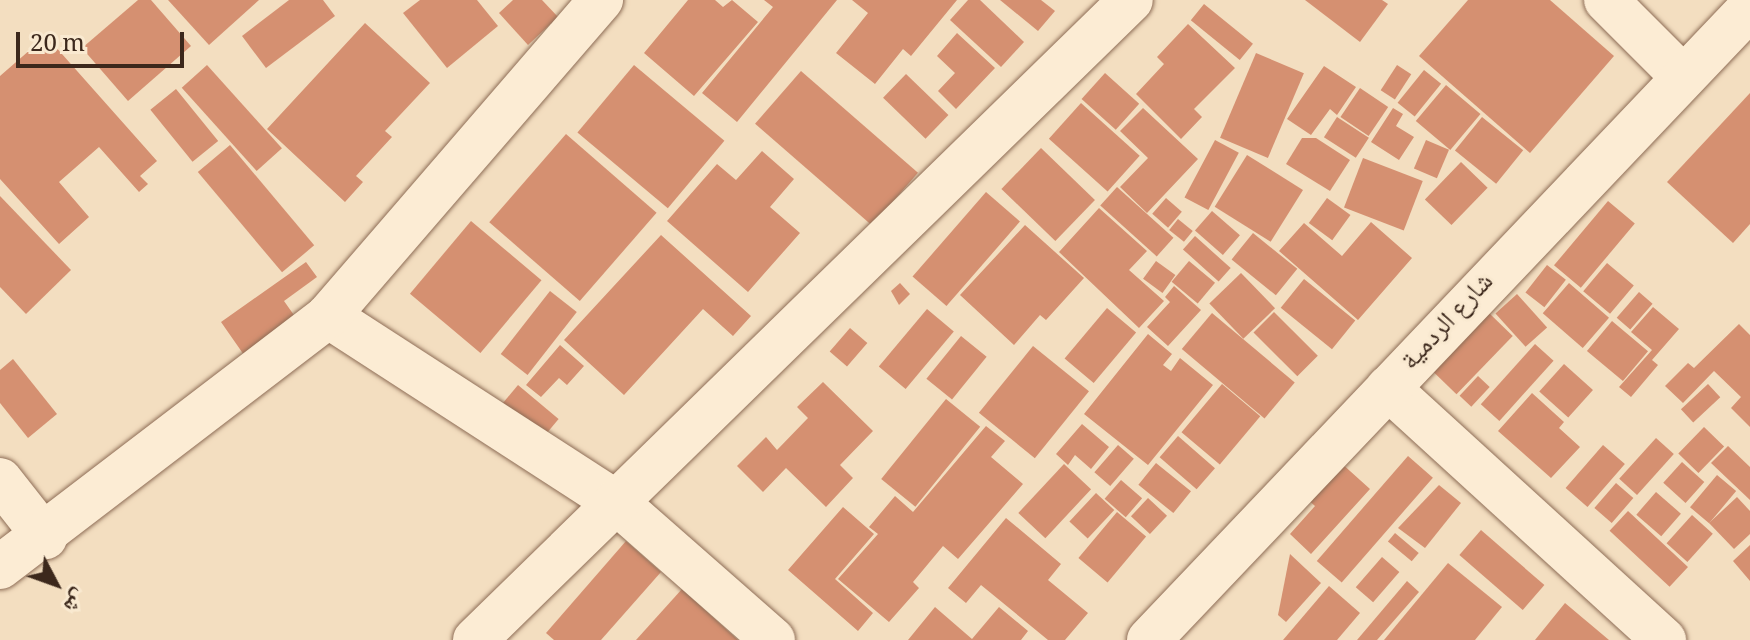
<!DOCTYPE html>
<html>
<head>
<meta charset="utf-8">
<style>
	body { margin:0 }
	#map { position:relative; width:1750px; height:640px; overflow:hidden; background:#f3dec0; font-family:Georgia,"Noto Naskh Arabic",serif }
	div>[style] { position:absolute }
	.building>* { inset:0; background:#d59071; transform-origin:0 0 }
	.roads { filter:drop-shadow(0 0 2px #8e6d56) drop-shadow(0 0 2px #8e6d56) }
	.minor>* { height:44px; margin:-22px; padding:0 22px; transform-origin:22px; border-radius:22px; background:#fcecd4 }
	span { translate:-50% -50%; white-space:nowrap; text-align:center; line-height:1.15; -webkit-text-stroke:6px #f9e9d0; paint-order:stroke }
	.street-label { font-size:26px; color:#3c281c }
	.north { position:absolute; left:16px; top:544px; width:80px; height:80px; -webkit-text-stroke:6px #f9e9d0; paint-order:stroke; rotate:131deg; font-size:22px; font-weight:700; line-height:32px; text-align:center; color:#3c281c }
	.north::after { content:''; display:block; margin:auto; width:28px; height:36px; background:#3c281c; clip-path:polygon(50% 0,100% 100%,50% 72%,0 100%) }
	.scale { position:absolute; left:16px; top:32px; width:168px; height:36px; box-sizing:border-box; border:4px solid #3c281c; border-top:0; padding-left:10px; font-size:24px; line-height:28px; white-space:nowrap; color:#3c281c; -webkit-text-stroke:6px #f9e9d0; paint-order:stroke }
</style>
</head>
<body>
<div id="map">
	<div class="building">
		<div style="clip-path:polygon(138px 0,151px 0,191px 46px,128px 101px,82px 48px)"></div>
		<div style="clip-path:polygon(168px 0,259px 0,209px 45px)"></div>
		<div style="clip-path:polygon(289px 0,323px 0,335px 16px,266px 68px,242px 36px)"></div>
		<div style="clip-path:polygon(420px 0,477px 0,498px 26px,447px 68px,403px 13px)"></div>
		<div style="clip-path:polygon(513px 0,542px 0,558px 17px,528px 45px,499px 13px)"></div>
		<div style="clip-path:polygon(688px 0,715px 0,723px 7px,732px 0,758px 22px,694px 96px,644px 53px)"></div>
		<div style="clip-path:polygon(764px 0,837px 0,737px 122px,702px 93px,773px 7px)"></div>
		<div style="clip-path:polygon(852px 0,957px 0,911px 56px,903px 49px,875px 84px,836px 53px,868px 13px)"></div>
		<div style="clip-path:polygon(968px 0,980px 0,1024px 42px,1001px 67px,950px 20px)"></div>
		<div style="clip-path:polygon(1000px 0,1041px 0,1055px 11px,1038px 31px)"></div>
		<div style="clip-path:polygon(1305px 0,1382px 0,1388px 4px,1360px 42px)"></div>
		<div style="clip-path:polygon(1468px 0,1550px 0,1614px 56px,1530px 153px,1419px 56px)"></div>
		<div style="left:1204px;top:4px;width:63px;height:21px;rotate:39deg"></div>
		<div style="clip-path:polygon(365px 23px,430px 83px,385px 131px,392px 137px,356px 176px,363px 182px,345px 202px,267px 129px)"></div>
		<div style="clip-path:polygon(1188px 24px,1235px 68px,1194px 109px,1202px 117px,1181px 139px,1136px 94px,1164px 64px,1157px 57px)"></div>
		<div style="clip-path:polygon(957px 33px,995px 68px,956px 109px,938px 91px,955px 73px,937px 56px)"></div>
		<div style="clip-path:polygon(46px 36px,157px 161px,140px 176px,148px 184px,139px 192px,99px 147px,59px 182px,89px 217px,59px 244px,0 179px,0 76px)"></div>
		<div style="left:1256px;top:53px;width:52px;height:92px;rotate:23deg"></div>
		<div style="left:207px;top:65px;width:112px;height:34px;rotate:48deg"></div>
		<div style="left:634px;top:65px;width:118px;height:88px;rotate:40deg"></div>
		<div style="left:1397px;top:65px;width:17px;height:30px;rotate:33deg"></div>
		<div style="clip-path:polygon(1324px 66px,1356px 87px,1337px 115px,1330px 109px,1311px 135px,1287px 119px)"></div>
		<div style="left:1424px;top:70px;width:22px;height:42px;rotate:39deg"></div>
		<div style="left:801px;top:71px;width:155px;height:70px;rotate:41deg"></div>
		<div style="left:1105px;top:73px;width:46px;height:35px;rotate:42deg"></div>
		<div style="left:906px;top:74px;width:59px;height:33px;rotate:44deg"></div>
		<div style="left:1446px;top:85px;width:45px;height:47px;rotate:40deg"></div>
		<div style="left:1360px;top:88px;width:34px;height:35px;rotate:34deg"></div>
		<div style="left:176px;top:89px;width:67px;height:33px;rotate:51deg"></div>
		<div style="clip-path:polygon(1750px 93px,1750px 224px,1733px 243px,1667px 182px)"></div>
		<div style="left:1081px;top:103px;width:79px;height:48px;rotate:42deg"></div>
		<div style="clip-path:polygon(1143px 108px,1198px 159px,1147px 213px,1120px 187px,1148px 158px,1120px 131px)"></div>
		<div style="clip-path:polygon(1393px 108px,1403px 114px,1396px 126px,1414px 137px,1399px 160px,1371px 142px)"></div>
		<div style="left:1337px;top:117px;width:38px;height:24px;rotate:33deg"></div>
		<div style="left:1482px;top:117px;width:53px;height:43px;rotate:39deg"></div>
		<div style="left:566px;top:134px;width:120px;height:117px;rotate:41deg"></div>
		<div style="clip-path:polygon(1302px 138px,1316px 138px,1350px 160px,1330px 191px,1286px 164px)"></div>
		<div style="left:1215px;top:140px;width:27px;height:65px;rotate:28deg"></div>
		<div style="left:1426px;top:140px;width:25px;height:31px;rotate:23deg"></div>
		<div style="left:230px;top:145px;width:131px;height:42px;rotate:50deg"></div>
		<div style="left:1041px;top:148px;width:75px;height:57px;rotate:44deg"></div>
		<div style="clip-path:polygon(762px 151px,794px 179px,770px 207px,800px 233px,748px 292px,667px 221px,717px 164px,736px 180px)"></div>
		<div style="left:1247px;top:155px;width:66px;height:61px;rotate:32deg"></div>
		<div style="left:1363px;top:158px;width:64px;height:53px;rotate:21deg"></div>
		<div style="left:1461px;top:162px;width:37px;height:52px;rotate:44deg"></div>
		<div style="left:1117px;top:187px;width:76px;height:25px;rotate:42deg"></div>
		<div style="left:986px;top:192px;width:45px;height:112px;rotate:41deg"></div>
		<div style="clip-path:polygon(0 196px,71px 270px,26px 314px,0 287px)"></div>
		<div style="left:1166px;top:198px;width:21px;height:21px;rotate:41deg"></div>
		<div style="left:1327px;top:198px;width:29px;height:31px;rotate:36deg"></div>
		<div style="left:1608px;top:201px;width:35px;height:84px;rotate:40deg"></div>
		<div style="clip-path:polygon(1099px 208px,1147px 251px,1129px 270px,1164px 301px,1139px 328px,1059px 252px)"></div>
		<div style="left:1212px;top:211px;width:37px;height:26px;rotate:41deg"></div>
		<div style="left:1178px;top:219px;width:19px;height:14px;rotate:39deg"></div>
		<div style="left:471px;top:221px;width:92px;height:95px;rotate:40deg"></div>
		<div style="clip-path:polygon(1371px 222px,1412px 258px,1358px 320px,1279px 251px,1304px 223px,1342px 256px)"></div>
		<div style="clip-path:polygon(1025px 225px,1084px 278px,1046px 320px,1040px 315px,1014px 345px,960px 295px)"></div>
		<div style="left:1253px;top:233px;width:57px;height:34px;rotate:39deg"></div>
		<div style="clip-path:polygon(661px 235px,751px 316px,733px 336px,703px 309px,624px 395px,564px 340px)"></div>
		<div style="left:1195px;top:236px;width:48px;height:18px;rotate:42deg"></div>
		<div style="left:1156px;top:261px;width:24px;height:22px;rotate:36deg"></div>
		<div style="left:1189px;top:261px;width:34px;height:27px;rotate:40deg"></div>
		<div style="clip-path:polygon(306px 262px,317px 277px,284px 301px,296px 318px,244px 355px,221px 322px)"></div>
		<div style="left:1607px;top:263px;width:35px;height:37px;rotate:40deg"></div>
		<div style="left:1547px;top:265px;width:24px;height:35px;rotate:38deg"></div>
		<div style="left:1241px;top:273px;width:49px;height:44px;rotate:46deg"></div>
		<div style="left:1304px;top:279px;width:66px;height:37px;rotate:39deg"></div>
		<div style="clip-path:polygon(900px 283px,910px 294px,899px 305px,891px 291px)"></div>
		<div style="left:1569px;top:283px;width:53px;height:40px;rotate:41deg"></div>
		<div style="clip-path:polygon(1174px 286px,1201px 310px,1168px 346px,1147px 327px,1170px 302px,1165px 297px)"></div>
		<div style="left:550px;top:291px;width:34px;height:80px;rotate:38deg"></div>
		<div style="left:1639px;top:292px;width:18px;height:34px;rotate:41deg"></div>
		<div style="left:1517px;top:294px;width:45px;height:29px;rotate:48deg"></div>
		<div style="clip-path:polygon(1653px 307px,1679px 329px,1652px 360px,1658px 365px,1631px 397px,1619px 387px,1652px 350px,1631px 332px)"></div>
		<div style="left:1107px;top:308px;width:38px;height:66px;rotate:40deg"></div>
		<div style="left:927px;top:309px;width:35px;height:75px;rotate:40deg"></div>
		<div style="left:1274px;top:312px;width:62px;height:29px;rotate:45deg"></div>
		<div style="left:1212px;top:313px;width:108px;height:47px;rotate:40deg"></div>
		<div style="left:1489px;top:313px;width:33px;height:81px;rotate:44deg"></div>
		<div style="left:1612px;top:321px;width:47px;height:39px;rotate:40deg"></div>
		<div style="clip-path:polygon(1739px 324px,1750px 335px,1750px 427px,1731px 408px,1741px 397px,1714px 371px,1683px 403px,1665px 386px,1688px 363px,1694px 368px)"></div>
		<div style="left:850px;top:328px;width:23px;height:31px;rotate:41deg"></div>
		<div style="clip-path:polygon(1148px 334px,1172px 354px,1163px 365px,1171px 371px,1180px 358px,1213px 385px,1148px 465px,1084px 414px)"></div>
		<div style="left:961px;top:336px;width:33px;height:55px;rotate:39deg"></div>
		<div style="left:1535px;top:344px;width:25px;height:81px;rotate:42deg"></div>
		<div style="clip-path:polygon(560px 345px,584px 366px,567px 385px,559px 378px,541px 397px,526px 385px)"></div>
		<div style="left:1033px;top:346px;width:72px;height:86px;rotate:39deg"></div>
		<div style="clip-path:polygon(13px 359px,57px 414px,28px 438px,0 403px,0 370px)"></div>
		<div style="left:1564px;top:364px;width:39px;height:37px;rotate:42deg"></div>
		<div style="left:1478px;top:376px;width:16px;height:27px;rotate:43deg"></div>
		<div style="clip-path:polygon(823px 382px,873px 431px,840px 465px,853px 478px,826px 507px,786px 468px,763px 492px,737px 466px,766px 437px,777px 450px,808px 418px,797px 407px)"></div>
		<div style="left:1222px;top:384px;width:50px;height:63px;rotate:40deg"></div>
		<div style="left:1708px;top:384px;width:18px;height:37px;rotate:47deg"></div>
		<div style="left:518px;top:385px;width:53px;height:26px;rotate:40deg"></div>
		<div style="clip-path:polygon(1532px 393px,1564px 422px,1559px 428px,1580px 447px,1551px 478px,1498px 431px)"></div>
		<div style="left:946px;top:399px;width:44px;height:103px;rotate:39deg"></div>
		<div style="clip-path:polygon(1082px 424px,1109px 447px,1091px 469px,1075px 455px,1068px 465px,1056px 454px)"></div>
		<div style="clip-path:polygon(986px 426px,1005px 441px,991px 457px,1023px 484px,958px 559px,943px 546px,913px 582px,919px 588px,889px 622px,838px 579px,878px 534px,869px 527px,895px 496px,913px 512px)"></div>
		<div style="left:1704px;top:427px;width:28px;height:37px;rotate:44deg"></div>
		<div style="left:1178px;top:436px;width:49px;height:28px;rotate:41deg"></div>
		<div style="left:1656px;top:438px;width:24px;height:55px;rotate:42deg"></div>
		<div style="left:1118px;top:445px;width:21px;height:36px;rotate:41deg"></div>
		<div style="left:1603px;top:445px;width:29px;height:57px;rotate:41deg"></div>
		<div style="clip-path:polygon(1728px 446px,1750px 467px,1750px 500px,1711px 463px)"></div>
		<div style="left:1408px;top:456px;width:33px;height:139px;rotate:41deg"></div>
		<div style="clip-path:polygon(1340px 462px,1370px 489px,1311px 554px,1290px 534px,1315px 506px,1307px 499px)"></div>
		<div style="left:1682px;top:462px;width:30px;height:28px;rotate:42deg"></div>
		<div style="left:1156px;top:463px;width:45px;height:28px;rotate:39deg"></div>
		<div style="left:1064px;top:464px;width:37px;height:67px;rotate:43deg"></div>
		<div style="left:1717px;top:475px;width:25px;height:42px;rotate:40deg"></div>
		<div style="left:1121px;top:480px;width:28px;height:25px;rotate:41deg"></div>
		<div style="left:1616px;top:483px;width:23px;height:33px;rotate:41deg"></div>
		<div style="clip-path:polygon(1439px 485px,1461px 503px,1425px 548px,1398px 528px)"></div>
		<div style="left:1656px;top:492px;width:33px;height:30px;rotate:41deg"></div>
		<div style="left:1096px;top:493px;width:25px;height:39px;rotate:43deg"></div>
		<div style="clip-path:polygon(1737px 497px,1750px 511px,1750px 534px,1734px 549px,1709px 523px)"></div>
		<div style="left:1148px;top:498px;width:26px;height:25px;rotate:43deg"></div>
		<div style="clip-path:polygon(843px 507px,874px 534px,835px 579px,873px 613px,858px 631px,788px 570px)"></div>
		<div style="left:1628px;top:511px;width:82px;height:27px;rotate:43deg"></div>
		<div style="left:1117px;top:512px;width:38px;height:60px;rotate:40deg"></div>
		<div style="left:1692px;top:515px;width:28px;height:38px;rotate:42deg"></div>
		<div style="clip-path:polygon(1006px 518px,1061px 564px,1048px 580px,1088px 613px,1065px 640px,1048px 640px,981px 585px,966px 603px,948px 588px)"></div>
		<div style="left:1481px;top:530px;width:84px;height:33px;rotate:41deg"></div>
		<div style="left:1395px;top:533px;width:31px;height:11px;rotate:40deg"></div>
		<div style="clip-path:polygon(626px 541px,661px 572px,601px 640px,554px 640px,546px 633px)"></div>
		<div style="clip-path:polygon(1750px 545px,1750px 581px,1733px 561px)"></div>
		<div style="clip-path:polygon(1290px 554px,1321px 583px,1286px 622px,1278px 615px)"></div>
		<div style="left:1382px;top:557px;width:23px;height:40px;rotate:41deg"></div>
		<div style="clip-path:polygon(1448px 563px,1502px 607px,1475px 640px,1384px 640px)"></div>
		<div style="clip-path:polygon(1407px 581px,1419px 592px,1377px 640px,1357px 640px)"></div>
		<div style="clip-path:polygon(1329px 586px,1360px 613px,1337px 640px,1283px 640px)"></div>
		<div style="clip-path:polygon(682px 589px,738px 640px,636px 640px)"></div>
		<div style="clip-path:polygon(1565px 603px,1609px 640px,1535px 640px)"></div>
		<div style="clip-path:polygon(935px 607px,972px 639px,999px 607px,1028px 631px,1021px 640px,908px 640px)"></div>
	</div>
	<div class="roads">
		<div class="minor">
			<div style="left:1606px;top:0;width:107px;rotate:45deg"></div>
			<div style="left:328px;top:316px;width:343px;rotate:32.9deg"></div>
			<div style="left:616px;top:502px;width:209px;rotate:41.3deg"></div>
			<div style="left:1388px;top:388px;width:374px;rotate:42.4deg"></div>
			<div style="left:0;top:480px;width:73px;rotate:51.7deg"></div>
			<div style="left:0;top:567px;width:413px;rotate:-37.4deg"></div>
			<div style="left:328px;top:316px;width:418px;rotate:-49.2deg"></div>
			<div style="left:475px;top:640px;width:916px;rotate:-44.29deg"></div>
			<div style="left:1149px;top:640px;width:872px;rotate:-46.44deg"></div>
		</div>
	</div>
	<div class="street-label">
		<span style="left:1449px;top:323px;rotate:-47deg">شارع الردمية</span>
	</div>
	<div class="north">ش</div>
	<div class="scale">20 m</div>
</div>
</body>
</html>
